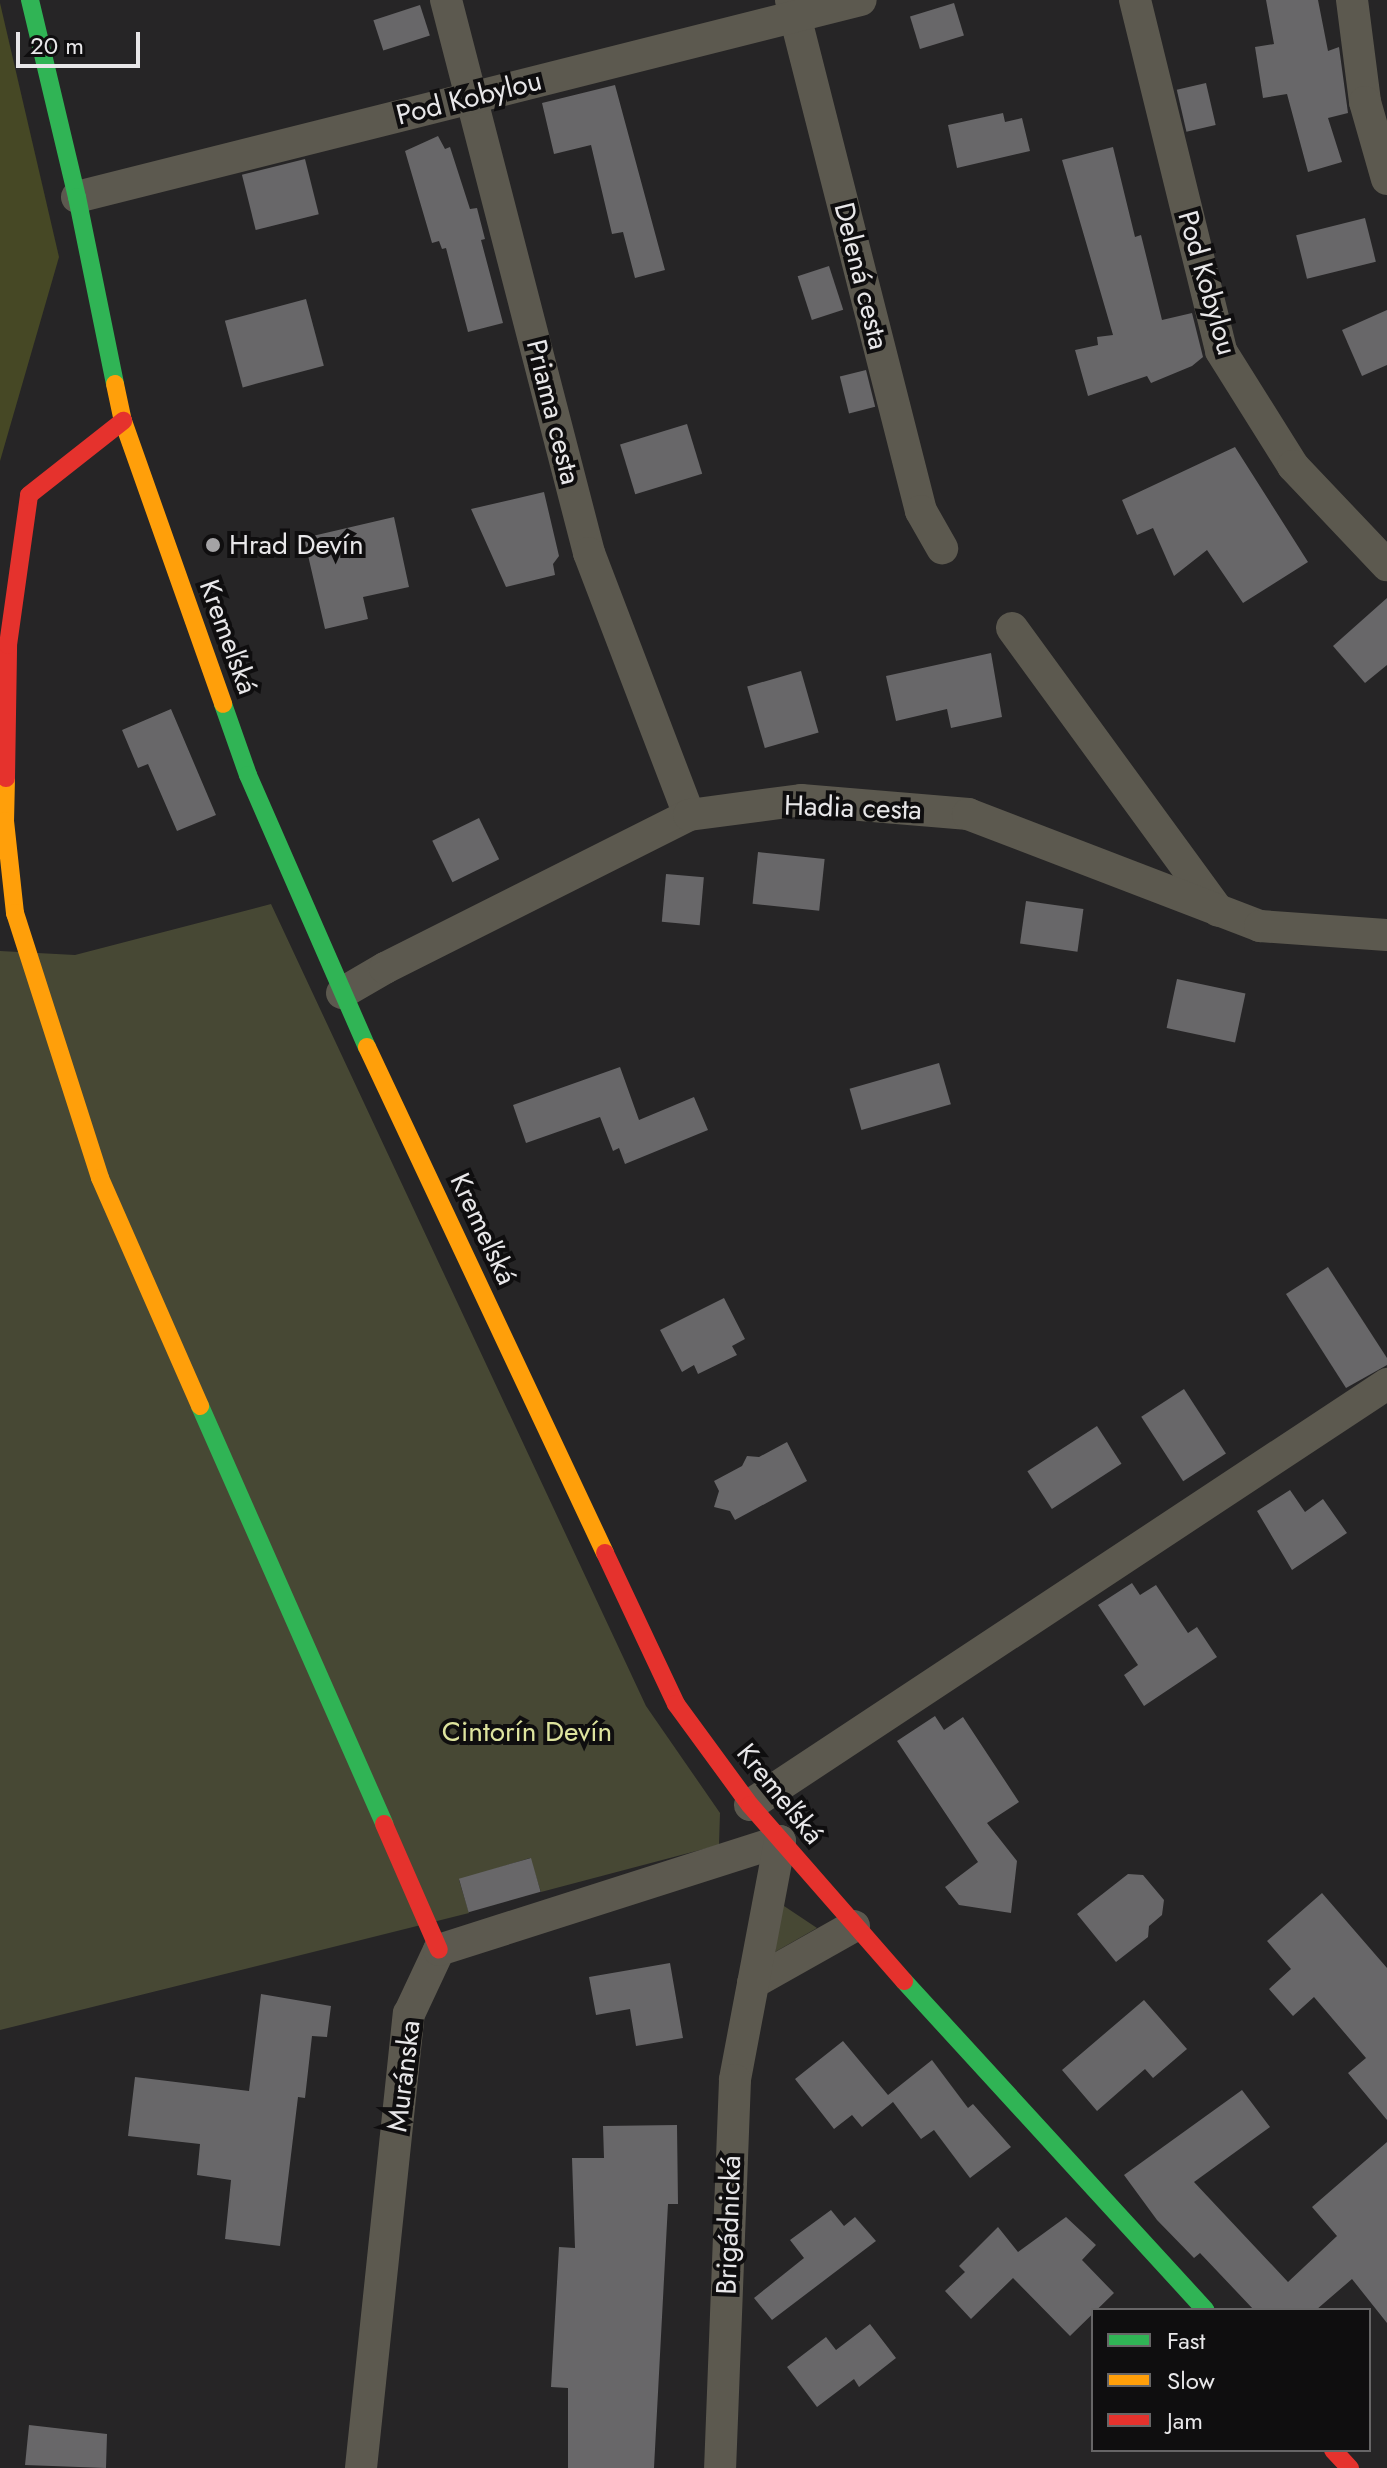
<!DOCTYPE html>
<html>
<head>
<meta charset="utf-8">
<style>
	body { margin:0 }
	#map { position:relative; width:1387px; height:2468px; overflow:hidden; background:#262526; font-family:Jost,sans-serif }
	div>[style] { position:absolute }
	.green>* { inset:0; background:#474834 }
	.forest>* { inset:0; background:#464825 }
	.building>* { inset:0; background:#686769; transform-origin:0 0 }
	.street>* { height:32px; margin:-16px; padding:0 16px; transform-origin:16px; border-radius:16px; background:#5c594f }
	.fast>* { height:18px; margin:-9px; padding:0 9px; transform-origin:9px; border-radius:9px; background:#30b455 }
	.slow>* { height:18px; margin:-9px; padding:0 9px; transform-origin:9px; border-radius:9px; background:#ff9f0a }
	.jam>* { height:18px; margin:-9px; padding:0 9px; transform-origin:9px; border-radius:9px; background:#e5322d }
	.dots>* { width:22px; height:22px; translate:-50% -50%; box-sizing:border-box; border:4px solid #0f0e0f; border-radius:50% }
	span { translate:-50% -50%; white-space:nowrap; text-align:center; line-height:1.15; -webkit-text-stroke:8px #0f0e0f; paint-order:stroke }
	.street-label { font-size:28px; color:#e8e7e9 }
	.poi-label { font-size:28px; color:#e8e7e9 }
	.left { translate:0 -50%; text-align:left }
	.park-label { font-size:28px; color:#dee49e }
	.legend { position:absolute; left:1091px; top:2308px; width:280px; height:144px; box-sizing:border-box; background:#0f0e0f; border:2px solid #666566; margin:0; padding:10px 14px; list-style:none; font-size:24px; color:#e8e7e9 }
	.legend li { display:flex; align-items:center; gap:16px; height:40px }
	.legend b { width:40px; border:2px solid #666566 }
	.scale { position:absolute; left:16px; top:32px; width:124px; height:36px; box-sizing:border-box; border:4px solid #e8e7e9; border-top:0; padding-left:10px; font-size:24px; line-height:28px; white-space:nowrap; color:#e8e7e9; -webkit-text-stroke:6px #0f0e0f; paint-order:stroke }
</style>
</head>
<body>
<div id="map">
	<div class="green">
		<div style="clip-path:polygon(271px 904px,646px 1706px,720px 1813px,719px 1845px,541px 1892px,530px 1858px,459px 1880px,469px 1913px,0 2030px,0 951px,75px 955px)"></div>
		<div style="clip-path:polygon(781px 1904px,817px 1928px,775px 1952px)"></div>
	</div>
	<div class="forest">
		<div style="clip-path:polygon(0 3px,59px 257px,0 461px)"></div>
	</div>
	<div class="building">
		<div style="clip-path:polygon(1266px 0,1318px 0,1328px 51px,1339px 47px,1348px 113px,1328px 118px,1342px 162px,1308px 172px,1287px 94px,1263px 98px,1255px 47px,1274px 44px)"></div>
		<div style="left:954px;top:3px;width:34px;height:46px;rotate:73deg"></div>
		<div style="left:420px;top:5px;width:32px;height:49px;rotate:72deg"></div>
		<div style="left:1206px;top:83px;width:43px;height:30px;rotate:77deg"></div>
		<div style="clip-path:polygon(615px 85px,665px 270px,635px 278px,623px 232px,612px 234px,591px 145px,554px 154px,542px 103px)"></div>
		<div style="clip-path:polygon(1003px 113px,1005px 122px,1022px 118px,1030px 151px,957px 168px,948px 125px)"></div>
		<div style="clip-path:polygon(438px 136px,445px 149px,450px 147px,470px 209px,477px 208px,485px 239px,481px 240px,503px 323px,468px 332px,446px 248px,442px 249px,439px 241px,432px 243px,405px 151px)"></div>
		<div style="clip-path:polygon(1113px 147px,1135px 237px,1141px 235px,1162px 320px,1192px 313px,1203px 357px,1192px 366px,1151px 383px,1147px 376px,1088px 396px,1075px 350px,1098px 345px,1097px 337px,1113px 335px,1062px 160px)"></div>
		<div style="left:305px;top:159px;width:57px;height:65px;rotate:76deg"></div>
		<div style="left:1365px;top:218px;width:45px;height:71px;rotate:76deg"></div>
		<div style="left:829px;top:266px;width:46px;height:33px;rotate:72deg"></div>
		<div style="left:306px;top:299px;width:69px;height:84px;rotate:75deg"></div>
		<div style="clip-path:polygon(1387px 310px,1387px 365px,1362px 376px,1342px 330px)"></div>
		<div style="left:866px;top:370px;width:38px;height:27px;rotate:76deg"></div>
		<div style="left:687px;top:424px;width:52px;height:70px;rotate:73deg"></div>
		<div style="clip-path:polygon(1235px 447px,1308px 562px,1243px 603px,1207px 550px,1174px 576px,1153px 528px,1137px 535px,1122px 500px)"></div>
		<div style="clip-path:polygon(544px 492px,559px 556px,553px 564px,555px 575px,506px 587px,471px 509px)"></div>
		<div style="clip-path:polygon(394px 517px,409px 587px,363px 597px,368px 619px,325px 629px,304px 538px)"></div>
		<div style="clip-path:polygon(1387px 598px,1387px 665px,1365px 683px,1333px 646px)"></div>
		<div style="clip-path:polygon(991px 653px,1002px 717px,951px 728px,947px 709px,896px 721px,886px 676px)"></div>
		<div style="left:801px;top:671px;width:64px;height:56px;rotate:74deg"></div>
		<div style="clip-path:polygon(171px 709px,216px 815px,177px 831px,148px 764px,138px 768px,122px 730px)"></div>
		<div style="left:479px;top:818px;width:46px;height:52px;rotate:64deg"></div>
		<div style="left:758px;top:852px;width:67px;height:52px;rotate:6deg"></div>
		<div style="left:666px;top:874px;width:38px;height:48px;rotate:5deg"></div>
		<div style="left:1026px;top:901px;width:58px;height:43px;rotate:8deg"></div>
		<div style="left:1177px;top:979px;width:70px;height:50px;rotate:12deg"></div>
		<div style="left:939px;top:1063px;width:43px;height:93px;rotate:74deg"></div>
		<div style="clip-path:polygon(620px 1067px,639px 1120px,694px 1097px,708px 1130px,625px 1164px,619px 1148px,613px 1151px,600px 1117px,526px 1143px,513px 1105px)"></div>
		<div style="clip-path:polygon(1328px 1267px,1387px 1358px,1387px 1365px,1346px 1388px,1286px 1294px)"></div>
		<div style="clip-path:polygon(724px 1298px,745px 1339px,732px 1346px,737px 1355px,698px 1374px,694px 1365px,682px 1372px,660px 1330px)"></div>
		<div style="left:1184px;top:1389px;width:77px;height:51px;rotate:57deg"></div>
		<div style="left:1097px;top:1426px;width:45px;height:83px;rotate:57deg"></div>
		<div style="clip-path:polygon(787px 1442px,807px 1481px,735px 1520px,730px 1511px,714px 1507px,719px 1491px,714px 1481px,742px 1466px,747px 1456px,759px 1457px)"></div>
		<div style="clip-path:polygon(1290px 1490px,1305px 1512px,1323px 1499px,1347px 1533px,1292px 1570px,1257px 1511px)"></div>
		<div style="clip-path:polygon(1132px 1583px,1140px 1595px,1156px 1585px,1188px 1633px,1197px 1627px,1217px 1657px,1144px 1706px,1124px 1675px,1138px 1665px,1098px 1605px)"></div>
		<div style="clip-path:polygon(935px 1716px,944px 1730px,963px 1717px,1019px 1802px,987px 1823px,1017px 1861px,1011px 1913px,959px 1905px,945px 1887px,978px 1862px,897px 1741px)"></div>
		<div style="left:531px;top:1858px;width:35px;height:75px;rotate:74deg"></div>
		<div style="clip-path:polygon(1128px 1874px,1143px 1875px,1164px 1900px,1162px 1915px,1149px 1926px,1148px 1937px,1116px 1962px,1077px 1914px)"></div>
		<div style="clip-path:polygon(1322px 1893px,1387px 1968px,1387px 2120px,1348px 2073px,1366px 2058px,1314px 1997px,1293px 2016px,1269px 1989px,1291px 1969px,1267px 1941px)"></div>
		<div style="clip-path:polygon(670px 1963px,683px 2038px,636px 2046px,630px 2009px,596px 2015px,589px 1977px)"></div>
		<div style="clip-path:polygon(261px 1994px,331px 2006px,327px 2037px,312px 2036px,305px 2098px,298px 2097px,280px 2246px,225px 2239px,231px 2180px,197px 2175px,200px 2144px,128px 2136px,135px 2077px,249px 2091px)"></div>
		<div style="clip-path:polygon(1144px 2000px,1187px 2049px,1153px 2078px,1145px 2069px,1097px 2111px,1062px 2070px)"></div>
		<div style="clip-path:polygon(843px 2041px,888px 2095px,932px 2060px,968px 2108px,973px 2104px,1011px 2147px,970px 2178px,934px 2130px,921px 2139px,893px 2102px,862px 2127px,852px 2115px,834px 2129px,795px 2079px)"></div>
		<div style="clip-path:polygon(1242px 2090px,1270px 2127px,1194px 2182px,1288px 2282px,1337px 2236px,1312px 2207px,1387px 2142px,1387px 2323px,1352px 2279px,1316px 2310px,1254px 2310px,1200px 2253px,1194px 2258px,1157px 2220px,1124px 2175px)"></div>
		<div style="clip-path:polygon(677px 2125px,678px 2204px,668px 2204px,654px 2468px,568px 2468px,568px 2388px,551px 2387px,559px 2247px,575px 2248px,572px 2158px,604px 2158px,603px 2126px)"></div>
		<div style="clip-path:polygon(831px 2210px,844px 2226px,855px 2217px,876px 2241px,772px 2320px,754px 2298px,804px 2258px,790px 2240px)"></div>
		<div style="clip-path:polygon(1066px 2217px,1096px 2245px,1082px 2260px,1114px 2293px,1070px 2336px,1013px 2278px,971px 2319px,945px 2291px,965px 2272px,959px 2266px,998px 2227px,1018px 2252px)"></div>
		<div style="clip-path:polygon(870px 2324px,896px 2358px,859px 2387px,854px 2379px,817px 2407px,787px 2367px,826px 2337px,836px 2350px)"></div>
		<div style="clip-path:polygon(29px 2425px,107px 2434px,106px 2468px,25px 2465px)"></div>
	</div>
	<div class="street">
		<div style="left:446px;top:0;width:571px;rotate:75.5deg"></div>
		<div style="left:589px;top:553px;width:280px;rotate:69.1deg"></div>
		<div style="left:791px;top:0;width:527px;rotate:75.73deg"></div>
		<div style="left:921px;top:511px;width:43px;rotate:60.4deg"></div>
		<div style="left:1135px;top:0;width:361px;rotate:76.2deg"></div>
		<div style="left:1221px;top:351px;width:136px;rotate:57.9deg"></div>
		<div style="left:1293px;top:466px;width:137px;rotate:46.5deg"></div>
		<div style="left:1352px;top:0;width:103px;rotate:82.7deg"></div>
		<div style="left:1365px;top:102px;width:80px;rotate:74.1deg"></div>
		<div style="left:77px;top:197px;width:808px;rotate:-14.11deg"></div>
		<div style="left:1012px;top:628px;width:350px;rotate:53.9deg"></div>
		<div style="left:342px;top:993px;width:50px;rotate:-30.2deg"></div>
		<div style="left:385px;top:968px;width:340px;rotate:-26.7deg"></div>
		<div style="left:689px;top:815px;width:113px;rotate:-7.6deg"></div>
		<div style="left:801px;top:800px;width:168px;rotate:4.8deg"></div>
		<div style="left:968px;top:814px;width:313px;rotate:21deg"></div>
		<div style="left:1260px;top:926px;width:127px;rotate:4.1deg"></div>
		<div style="left:750px;top:1805px;width:764px;rotate:-33.46deg"></div>
		<div style="left:753px;top:1983px;width:116px;rotate:-29.4deg"></div>
		<div style="left:361px;top:2468px;width:457px;rotate:-84deg"></div>
		<div style="left:409px;top:2014px;width:71px;rotate:-64.9deg"></div>
		<div style="left:439px;top:1950px;width:358px;rotate:-17.7deg"></div>
		<div style="left:780px;top:1841px;width:243px;rotate:100.7deg"></div>
		<div style="left:735px;top:2080px;width:388px;rotate:92.2deg"></div>
	</div>
	<div class="fast">
		<div style="left:30px;top:0;width:203px;rotate:76.6deg"></div>
		<div style="left:77px;top:197px;width:191px;rotate:78.5deg"></div>
		<div style="left:223px;top:704px;width:75px;rotate:70.6deg"></div>
		<div style="left:248px;top:775px;width:297px;rotate:66.4deg"></div>
		<div style="left:200px;top:1406px;width:457px;rotate:66.2deg"></div>
		<div style="left:904px;top:1981px;width:446px;rotate:47.5deg"></div>
	</div>
	<div class="slow">
		<div style="left:115px;top:384px;width:38px;rotate:78deg"></div>
		<div style="left:123px;top:421px;width:300px;rotate:70.5deg"></div>
		<div style="left:6px;top:778px;width:43px;rotate:91.3deg"></div>
		<div style="left:5px;top:821px;width:93px;rotate:83.8deg"></div>
		<div style="left:15px;top:913px;width:278px;rotate:72.2deg"></div>
		<div style="left:100px;top:1178px;width:249px;rotate:66.3deg"></div>
		<div style="left:367px;top:1047px;width:559px;rotate:64.81deg"></div>
	</div>
	<div class="jam">
		<div style="left:6px;top:778px;width:133px;rotate:-89.1deg"></div>
		<div style="left:8px;top:645px;width:151px;rotate:-82deg"></div>
		<div style="left:29px;top:495px;width:120px;rotate:-38.2deg"></div>
		<div style="left:605px;top:1553px;width:167px;rotate:64.8deg"></div>
		<div style="left:676px;top:1704px;width:125px;rotate:53.8deg"></div>
		<div style="left:750px;top:1805px;width:234px;rotate:48.8deg"></div>
		<div style="left:384px;top:1824px;width:137px;rotate:66.4deg"></div>
		<div style="left:1333px;top:2450px;width:25px;rotate:47deg"></div>
	</div>
	<div class="dots">
		<div style="left:213px;top:545px;background:#a4a3a5"></div>
	</div>
	<div class="street-label">
		<span style="left:469px;top:98px;rotate:-14deg">Pod Kobylou</span>
		<span style="left:861px;top:276px;rotate:76deg">Delená cesta</span>
		<span style="left:1207px;top:283px;rotate:74deg">Pod Kobylou</span>
		<span style="left:553px;top:412px;rotate:76deg">Priama cesta</span>
		<span style="left:228px;top:637px;rotate:70deg">Kremeľská</span>
		<span style="left:853px;top:808px;rotate:2deg">Hadia cesta</span>
		<span style="left:483px;top:1229px;rotate:65deg">Kremeľská</span>
		<span style="left:780px;top:1794px;rotate:51deg">Kremeľská</span>
		<span style="left:404px;top:2076px;rotate:-83deg">Muránska</span>
		<span style="left:729px;top:2225px;rotate:-88deg">Brigádnická</span>
	</div>
	<div class="poi-label">
		<span class="left" style="left:229px;top:545px">Hrad Devín</span>
	</div>
	<div class="park-label">
		<span style="left:527px;top:1732px">Cintorín Devín</span>
	</div>
	<ul class="legend">
	<li><b style="height:10px;background:#30b455"></b>Fast</li>
	<li><b style="height:10px;background:#ff9f0a"></b>Slow</li>
	<li><b style="height:10px;background:#e5322d"></b>Jam</li>
	</ul>
	<div class="scale">20 m</div>
</div>
</body>
</html>
